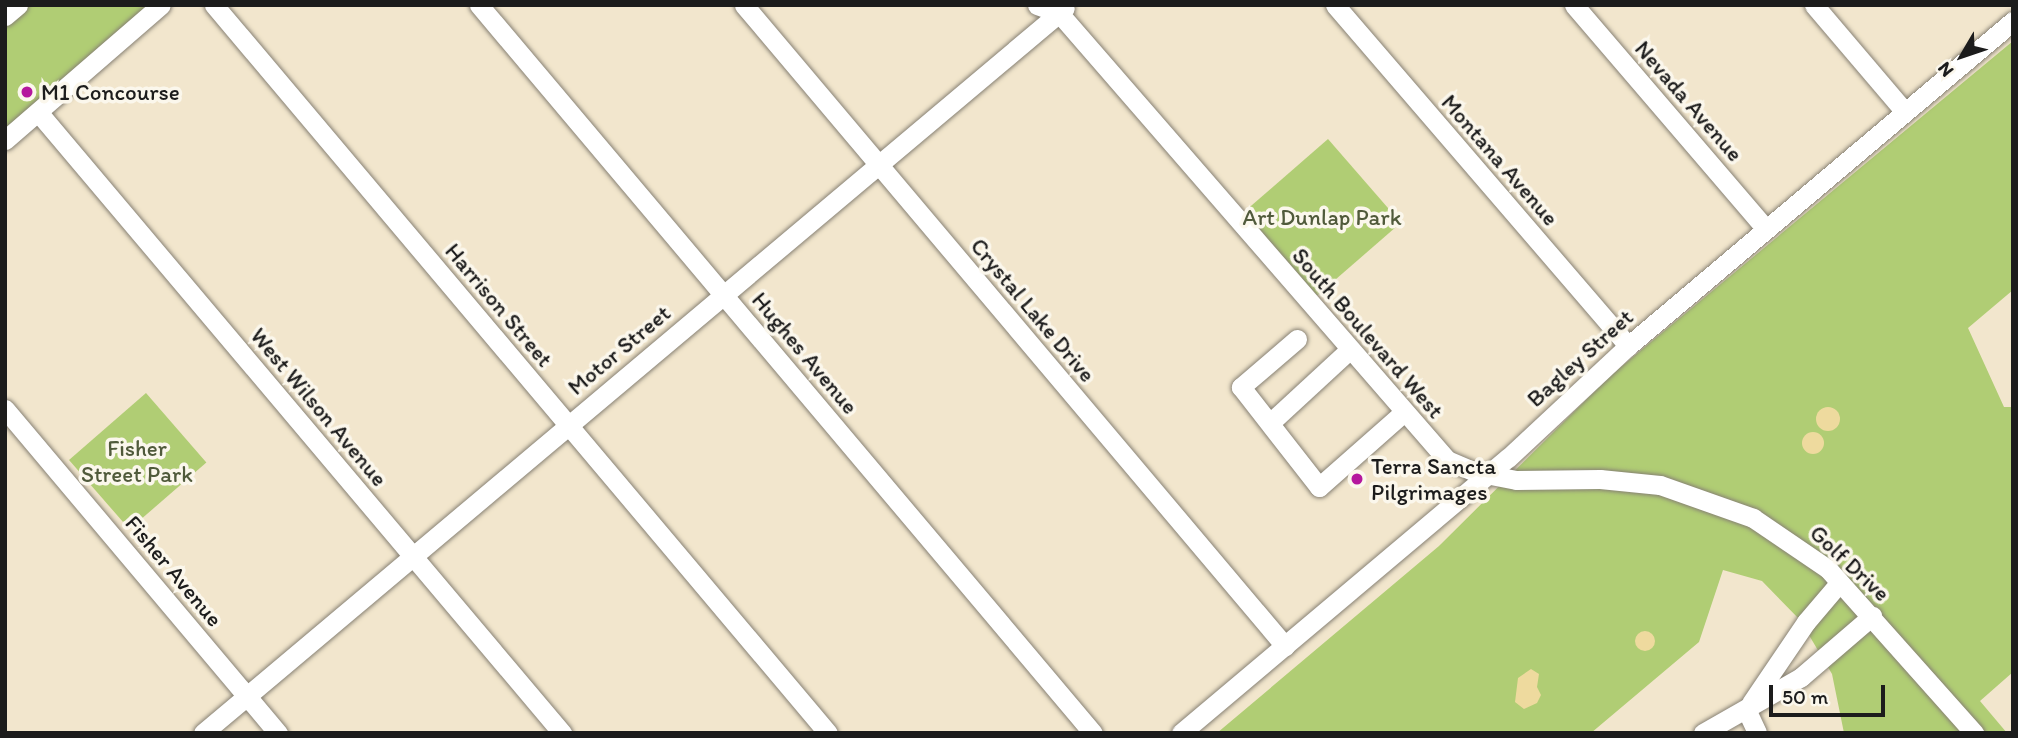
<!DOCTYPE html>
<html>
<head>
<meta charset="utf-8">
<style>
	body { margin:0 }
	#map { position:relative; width:2018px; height:738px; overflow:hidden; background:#f2e6cd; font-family:Itim,sans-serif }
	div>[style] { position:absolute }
	.green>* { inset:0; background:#b0cd74; transform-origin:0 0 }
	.sand>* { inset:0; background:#eeda9e }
	.round { border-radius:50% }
	.roads { filter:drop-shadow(0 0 2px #878174) drop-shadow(0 0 2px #878174) }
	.minor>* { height:19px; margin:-9.5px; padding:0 9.5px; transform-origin:9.5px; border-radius:9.5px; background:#fff }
	.dots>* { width:19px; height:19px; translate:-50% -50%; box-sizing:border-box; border:4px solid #fbf7ec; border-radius:50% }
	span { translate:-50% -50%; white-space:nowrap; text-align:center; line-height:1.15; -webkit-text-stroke:7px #fbf7ec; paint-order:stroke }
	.poi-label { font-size:23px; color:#1c1c1c }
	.left { translate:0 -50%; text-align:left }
	.street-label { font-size:23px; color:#1c1c1c }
	.park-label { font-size:23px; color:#505a3b }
	.frame { position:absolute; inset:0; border:7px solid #1c1c1c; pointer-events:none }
	.north { position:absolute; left:1927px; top:21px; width:70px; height:70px; -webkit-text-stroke:5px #fbf7ec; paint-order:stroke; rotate:231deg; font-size:19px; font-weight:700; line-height:28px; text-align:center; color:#1c1c1c }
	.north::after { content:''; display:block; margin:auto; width:24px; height:32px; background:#1c1c1c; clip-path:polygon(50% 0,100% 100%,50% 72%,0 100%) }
	.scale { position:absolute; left:1769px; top:685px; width:116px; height:32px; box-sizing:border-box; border:4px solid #1c1c1c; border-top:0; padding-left:9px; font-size:21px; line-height:24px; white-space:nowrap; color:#1c1c1c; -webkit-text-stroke:5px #fbf7ec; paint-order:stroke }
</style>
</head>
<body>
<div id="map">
	<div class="green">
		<div style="clip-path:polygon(5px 5px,149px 5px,5px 129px)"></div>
		<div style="clip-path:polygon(2013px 41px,2013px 290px,1968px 328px,2004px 407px,2013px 407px,2013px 672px,1980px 701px,2007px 733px,1844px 733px,1832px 674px,1800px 620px,1762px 581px,1723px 570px,1699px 642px,1591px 733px,1217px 733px,1439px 546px,1610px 376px)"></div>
		<div style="left:1328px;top:139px;width:111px;height:111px;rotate:49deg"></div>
		<div style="left:146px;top:393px;width:92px;height:102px;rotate:49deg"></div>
	</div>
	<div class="sand">
		<div class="round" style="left:1816px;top:407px;width:24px;height:24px"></div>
		<div class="round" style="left:1802px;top:432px;width:22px;height:22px"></div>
		<div class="round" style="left:1635px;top:631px;width:20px;height:20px"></div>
		<div style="clip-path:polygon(1531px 669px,1539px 674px,1537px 687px,1541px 695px,1537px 703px,1524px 709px,1515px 702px,1518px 678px)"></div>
	</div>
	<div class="roads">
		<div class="minor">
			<div style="left:214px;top:5px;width:952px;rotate:49.86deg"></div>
			<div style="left:479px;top:5px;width:952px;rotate:49.86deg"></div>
			<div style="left:744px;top:5px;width:839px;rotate:49.84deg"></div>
			<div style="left:1037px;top:5px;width:23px;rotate:20deg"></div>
			<div style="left:1059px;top:13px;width:592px;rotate:49.04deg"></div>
			<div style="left:1447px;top:460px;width:30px;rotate:23deg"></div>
			<div style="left:1475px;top:472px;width:42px;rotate:11deg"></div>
			<div style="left:1516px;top:480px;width:84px;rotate:-0.7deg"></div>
			<div style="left:1600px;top:479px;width:60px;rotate:5.7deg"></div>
			<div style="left:1660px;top:485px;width:99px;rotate:19.5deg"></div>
			<div style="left:1753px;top:518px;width:91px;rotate:34.2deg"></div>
			<div style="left:1828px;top:569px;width:220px;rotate:48.3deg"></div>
			<div style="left:1335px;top:5px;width:450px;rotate:49.3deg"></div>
			<div style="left:1574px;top:5px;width:295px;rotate:49.4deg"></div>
			<div style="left:1814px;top:5px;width:140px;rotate:49.6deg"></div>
			<div style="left:5px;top:16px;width:17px;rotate:-40deg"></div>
			<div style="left:38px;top:112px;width:813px;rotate:49.84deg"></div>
			<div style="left:5px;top:140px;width:206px;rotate:-40.9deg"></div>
			<div style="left:1297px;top:339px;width:74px;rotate:139.4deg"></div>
			<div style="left:1241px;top:387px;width:127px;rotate:52deg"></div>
			<div style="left:1319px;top:487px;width:112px;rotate:-41.4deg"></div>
			<div style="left:5px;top:409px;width:424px;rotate:49.9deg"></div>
			<div style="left:1271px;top:422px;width:106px;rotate:-42.7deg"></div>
			<div style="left:1751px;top:703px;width:98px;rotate:-55.8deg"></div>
			<div style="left:1806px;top:622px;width:52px;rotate:-49.6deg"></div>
			<div style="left:1746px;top:709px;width:26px;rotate:65deg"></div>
			<div style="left:203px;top:733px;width:1126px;rotate:-40.07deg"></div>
			<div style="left:1181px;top:733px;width:427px;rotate:-40.1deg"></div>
			<div style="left:1508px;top:458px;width:164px;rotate:-43deg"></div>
			<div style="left:1628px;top:346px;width:504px;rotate:-40.17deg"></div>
			<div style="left:1703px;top:733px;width:113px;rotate:-29.7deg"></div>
			<div style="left:1801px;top:677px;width:94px;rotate:-40.7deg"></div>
		</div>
	</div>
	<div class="dots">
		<div style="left:27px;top:92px;background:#b5179e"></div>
		<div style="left:1357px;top:479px;background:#b5179e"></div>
	</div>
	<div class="poi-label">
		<span class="left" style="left:41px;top:92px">M1 Concourse</span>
		<span class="left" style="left:1371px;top:479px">Terra Sancta<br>Pilgrimages</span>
	</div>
	<div class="street-label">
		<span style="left:1689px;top:101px;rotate:49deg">Nevada Avenue</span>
		<span style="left:1500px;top:160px;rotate:49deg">Montana Avenue</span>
		<span style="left:499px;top:305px;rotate:50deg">Harrison Street</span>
		<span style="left:1033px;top:310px;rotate:50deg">Crystal Lake Drive</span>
		<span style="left:1368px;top:333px;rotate:49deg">South Boulevard West</span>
		<span style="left:619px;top:350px;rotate:-40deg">Motor Street</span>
		<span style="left:805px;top:353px;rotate:50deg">Hughes Avenue</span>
		<span style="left:1580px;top:358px;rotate:-42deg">Bagley Street</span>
		<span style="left:319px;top:407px;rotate:50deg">West Wilson Avenue</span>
		<span style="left:1850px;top:563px;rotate:43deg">Golf Drive</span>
		<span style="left:174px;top:571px;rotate:50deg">Fisher Avenue</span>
	</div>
	<div class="park-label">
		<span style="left:1322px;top:217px">Art Dunlap Park</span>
		<span style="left:137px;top:461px">Fisher<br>Street Park</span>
	</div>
	<div class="frame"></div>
	<div class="north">N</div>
	<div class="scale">50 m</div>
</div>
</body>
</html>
